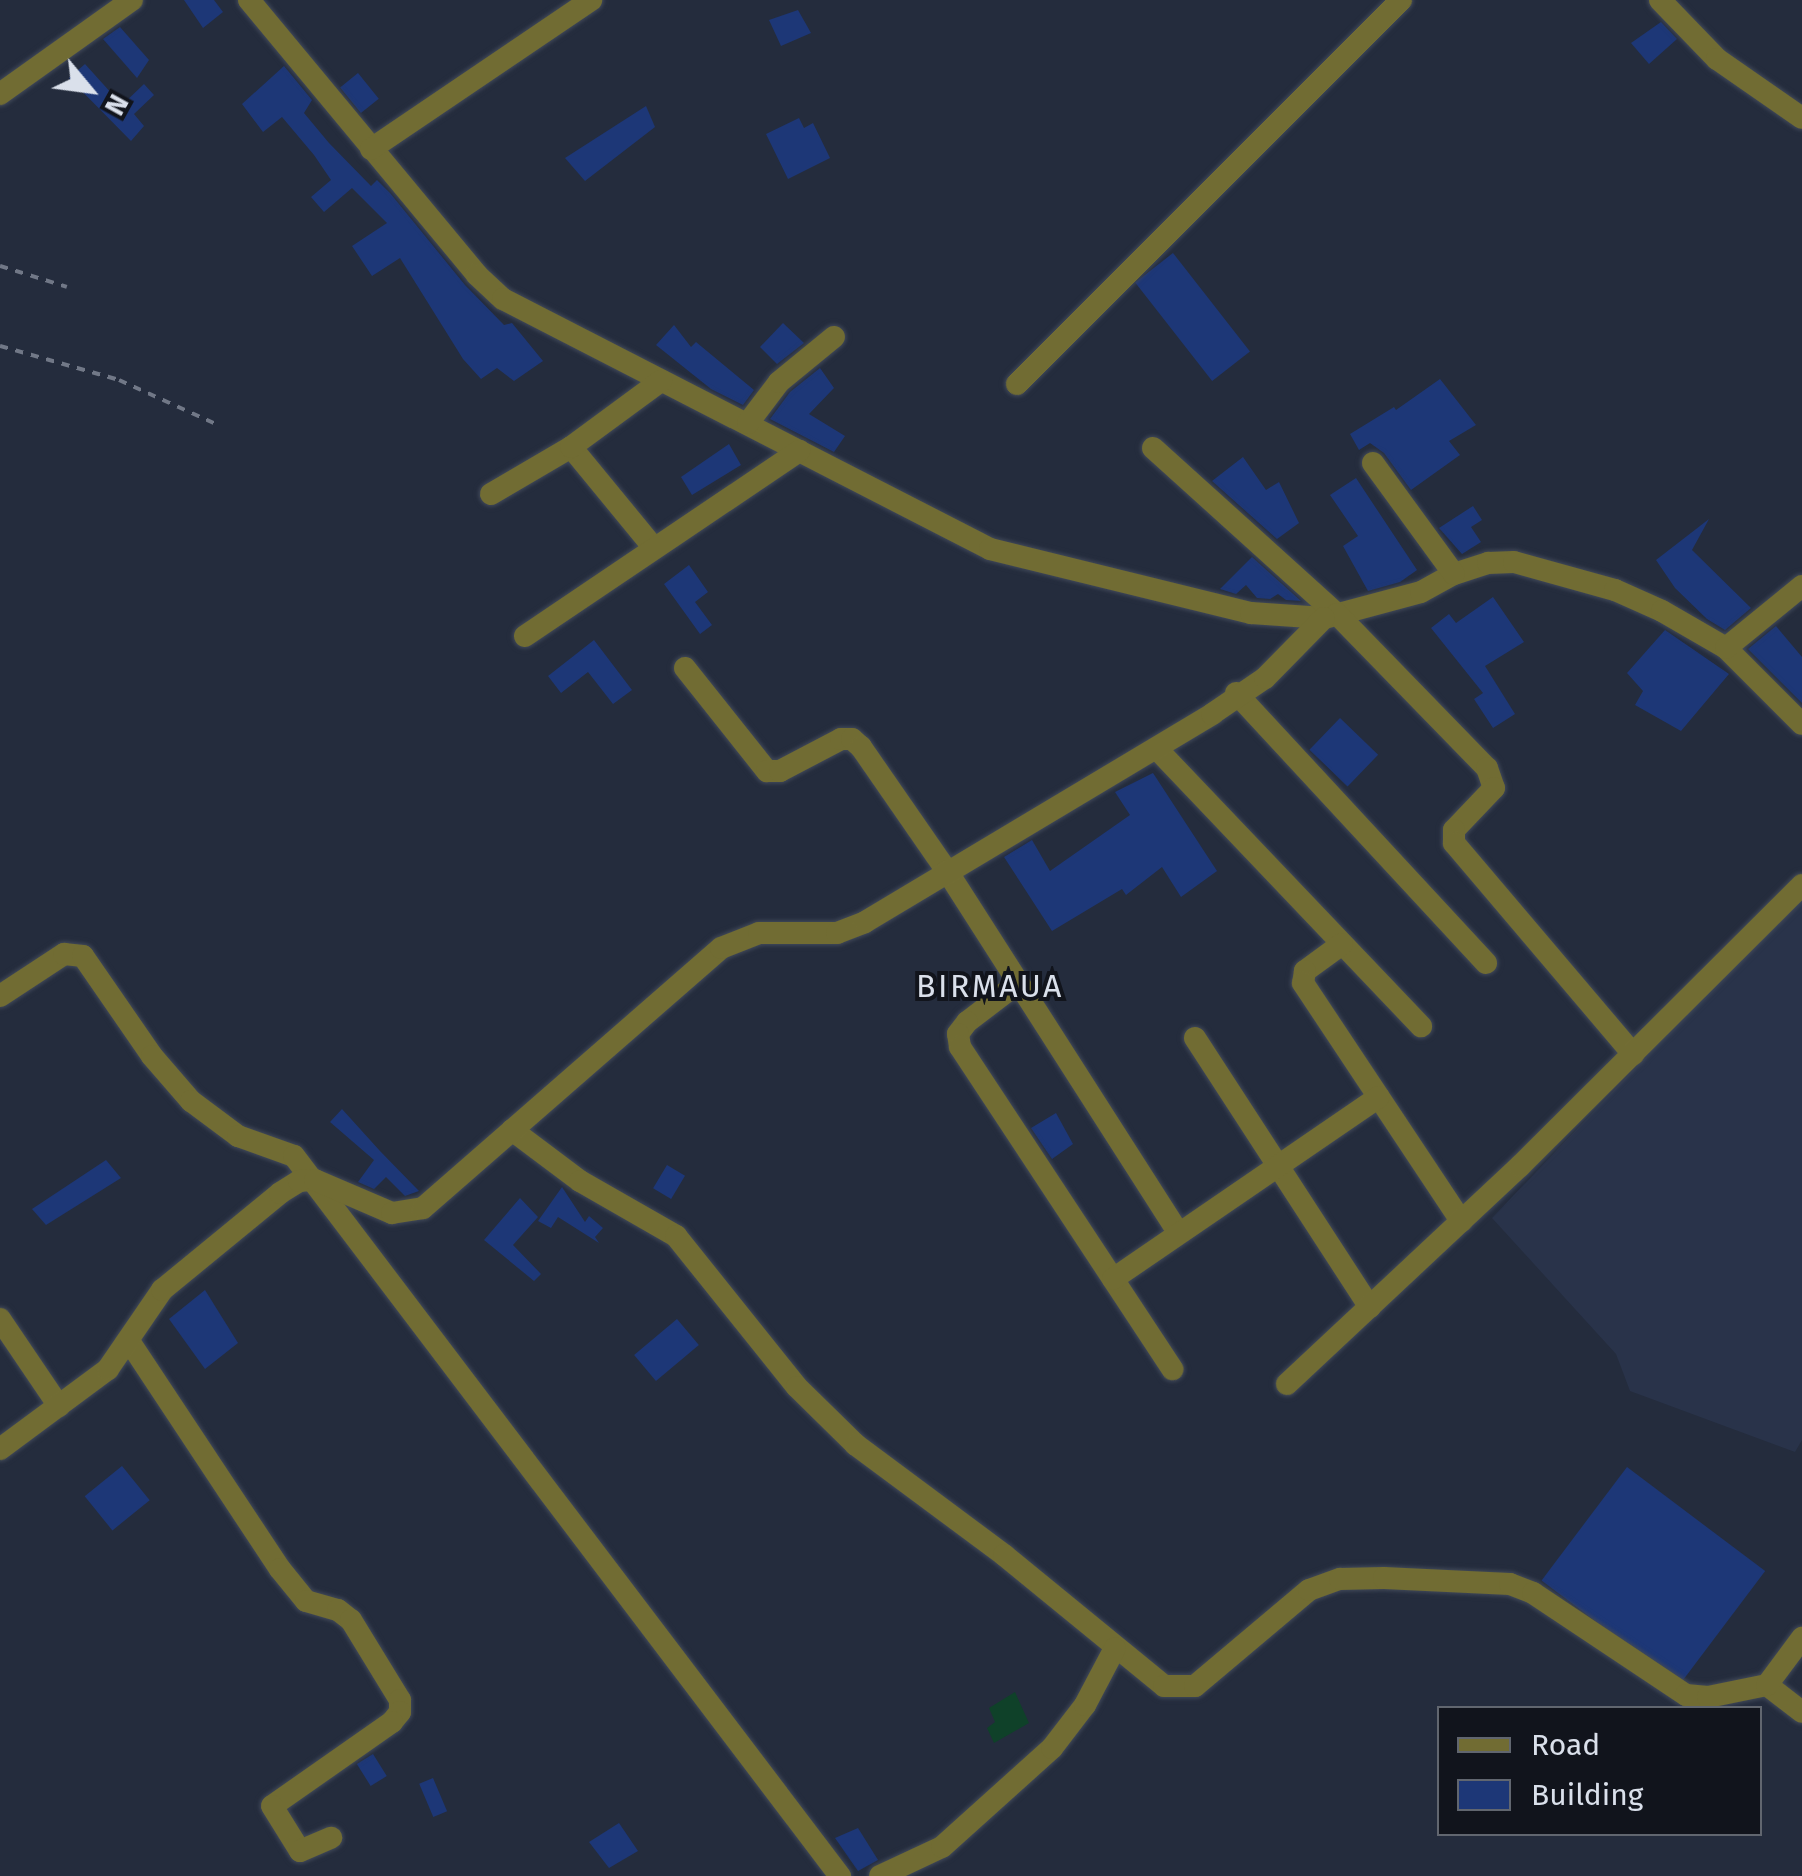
<!DOCTYPE html>
<html>
<head>
<meta charset="utf-8">
<style>
	body { margin:0 }
	#map { position:relative; width:1802px; height:1876px; overflow:hidden; background:#242c3d; font-family:"Fira Sans",sans-serif }
	div>[style] { position:absolute }
	.built>* { inset:0; background:#29334a }
	.green>* { inset:0; background:#0f4129 }
	.building>* { inset:0; background:#1d3777; transform-origin:0 0 }
	.path>* { height:4px; margin-top:-2px; transform-origin:0; background:repeating-linear-gradient(90deg,#717887 0 8px,transparent 0 16px) }
	.roads { filter:drop-shadow(0 0 2px #414959) drop-shadow(0 0 2px #414959) }
	.minor>* { height:22px; margin:-11px; padding:0 11px; transform-origin:11px; border-radius:11px; background:#716c33 }
	span { translate:-50% -50%; white-space:nowrap; text-align:center; line-height:1.15; -webkit-text-stroke:8px #11141c; paint-order:stroke }
	.quarter-label { font-size:32px; color:#dae0eb; letter-spacing:2.5px }
	.legend { position:absolute; left:1437px; top:1706px; width:325px; height:130px; box-sizing:border-box; background:#11141c; border:2px solid #61666f; margin:0; padding:12px 18px; list-style:none; font-size:30px; color:#dae0eb }
	.legend li { display:flex; align-items:center; gap:20px; height:50px }
	.legend b { width:50px; border:2px solid #61666f }
	.north { position:absolute; left:40px; top:40px; width:100px; height:100px; -webkit-text-stroke:8px #11141c; paint-order:stroke; rotate:119deg; font-size:28px; font-weight:700; line-height:40px; text-align:center; color:#dae0eb }
	.north::after { content:''; display:block; margin:auto; width:35px; height:45px; background:#dae0eb; clip-path:polygon(50% 0,100% 100%,50% 72%,0 100%) }
</style>
</head>
<body>
<div id="map">
	<div class="built">
		<div style="clip-path:polygon(1802px 893px,1802px 1440px,1795px 1452px,1630px 1391px,1616px 1354px,1492px 1218px)"></div>
	</div>
	<div class="green">
		<div style="clip-path:polygon(1015px 1692px,1029px 1723px,994px 1743px,987px 1728px,995px 1722px,989px 1708px)"></div>
	</div>
	<div class="building">
		<div style="clip-path:polygon(184px 0,214px 0,223px 12px,203px 28px)"></div>
		<div style="clip-path:polygon(798px 10px,811px 33px,781px 46px,769px 20px)"></div>
		<div style="clip-path:polygon(1661px 22px,1677px 39px,1649px 64px,1631px 43px)"></div>
		<div style="clip-path:polygon(120px 27px,149px 60px,137px 78px,103px 39px)"></div>
		<div style="clip-path:polygon(85px 64px,122px 105px,144px 84px,154px 95px,134px 114px,144px 126px,131px 141px,69px 78px)"></div>
		<div style="clip-path:polygon(284px 66px,312px 100px,304px 113px,329px 143px,371px 186px,377px 180px,390px 193px,465px 285px,504px 325px,512px 323px,543px 361px,514px 381px,497px 368px,481px 379px,463px 359px,400px 258px,372px 276px,352px 246px,387px 223px,352px 188px,324px 212px,311px 197px,331px 180px,314px 155px,282px 117px,263px 132px,242px 104px)"></div>
		<div style="left:358px;top:73px;width:33px;height:23px;rotate:51deg"></div>
		<div style="clip-path:polygon(646px 106px,655px 127px,585px 181px,565px 158px)"></div>
		<div style="clip-path:polygon(799px 118px,804px 128px,813px 123px,830px 158px,788px 179px,766px 134px)"></div>
		<div style="left:1173px;top:253px;width:125px;height:48px;rotate:52deg"></div>
		<div style="clip-path:polygon(783px 323px,804px 343px,777px 364px,760px 347px)"></div>
		<div style="clip-path:polygon(674px 325px,691px 347px,696px 342px,754px 390px,743px 405px,711px 389px,656px 345px)"></div>
		<div style="clip-path:polygon(820px 368px,834px 388px,809px 414px,845px 436px,834px 452px,770px 419px,790px 392px)"></div>
		<div style="clip-path:polygon(1440px 379px,1476px 425px,1449px 441px,1460px 455px,1411px 490px,1384px 453px,1370px 443px,1359px 450px,1350px 434px,1394px 407px,1396px 410px)"></div>
		<div style="clip-path:polygon(729px 444px,741px 465px,692px 495px,681px 477px)"></div>
		<div style="clip-path:polygon(1243px 457px,1266px 490px,1279px 482px,1299px 523px,1277px 539px,1212px 481px)"></div>
		<div style="clip-path:polygon(1356px 478px,1417px 570px,1400px 582px,1368px 591px,1343px 546px,1358px 536px,1330px 495px)"></div>
		<div style="clip-path:polygon(1473px 506px,1482px 520px,1471px 527px,1481px 542px,1462px 554px,1439px 528px)"></div>
		<div style="clip-path:polygon(1709px 519px,1692px 550px,1751px 608px,1725px 630px,1707px 619px,1675px 588px,1656px 560px)"></div>
		<div style="clip-path:polygon(1252px 557px,1301px 601px,1286px 600px,1278px 594px,1270px 599px,1257px 598px,1246px 585px,1236px 594px,1220px 589px)"></div>
		<div style="clip-path:polygon(689px 565px,708px 592px,695px 602px,712px 625px,700px 634px,664px 584px)"></div>
		<div style="clip-path:polygon(1493px 597px,1524px 642px,1485px 666px,1515px 714px,1493px 728px,1474px 699px,1483px 693px,1431px 628px,1449px 614px,1456px 623px)"></div>
		<div style="clip-path:polygon(1776px 626px,1802px 657px,1802px 703px,1748px 649px)"></div>
		<div style="clip-path:polygon(1665px 630px,1729px 674px,1681px 731px,1635px 705px,1643px 691px,1627px 673px)"></div>
		<div style="clip-path:polygon(594px 640px,632px 690px,613px 704px,588px 672px,561px 693px,548px 676px)"></div>
		<div style="left:1340px;top:718px;width:53px;height:44px;rotate:44deg"></div>
		<div style="clip-path:polygon(1153px 773px,1217px 871px,1181px 897px,1162px 867px,1126px 895px,1122px 889px,1052px 931px,1004px 857px,1032px 840px,1050px 871px,1130px 815px,1115px 792px)"></div>
		<div style="clip-path:polygon(342px 1109px,380px 1151px,419px 1191px,405px 1196px,386px 1177px,374px 1189px,358px 1182px,374px 1160px,330px 1122px)"></div>
		<div style="clip-path:polygon(1056px 1113px,1073px 1144px,1052px 1159px,1031px 1128px)"></div>
		<div style="clip-path:polygon(106px 1160px,121px 1178px,46px 1225px,32px 1209px)"></div>
		<div style="left:667px;top:1165px;width:21px;height:27px;rotate:31deg"></div>
		<div style="clip-path:polygon(562px 1187px,585px 1222px,589px 1216px,603px 1228px,595px 1237px,599px 1243px,558px 1217px,551px 1228px,538px 1221px)"></div>
		<div style="clip-path:polygon(520px 1198px,538px 1217px,513px 1245px,541px 1274px,534px 1281px,484px 1240px)"></div>
		<div style="clip-path:polygon(205px 1290px,238px 1343px,205px 1369px,169px 1319px)"></div>
		<div style="left:677px;top:1319px;width:34px;height:56px;rotate:50deg"></div>
		<div style="left:122px;top:1466px;width:44px;height:48px;rotate:51deg"></div>
		<div style="left:1627px;top:1467px;width:173px;height:142px;rotate:37deg"></div>
		<div style="left:373px;top:1754px;width:26px;height:19px;rotate:58deg"></div>
		<div style="left:433px;top:1778px;width:36px;height:15px;rotate:67deg"></div>
		<div style="clip-path:polygon(619px 1823px,638px 1851px,609px 1868px,589px 1842px)"></div>
		<div style="clip-path:polygon(858px 1828px,878px 1860px,858px 1871px,835px 1838px)"></div>
	</div>
	<div class="path">
		<div style="left:0;top:266px;width:70px;rotate:17.4deg"></div>
		<div style="left:0;top:346px;width:124px;rotate:15.9deg"></div>
		<div style="left:119px;top:380px;width:107px;rotate:24.4deg"></div>
	</div>
	<div class="roads">
		<div class="minor">
			<div style="left:249px;top:0;width:357px;rotate:50.3deg"></div>
			<div style="left:477px;top:275px;width:35px;rotate:43deg"></div>
			<div style="left:503px;top:299px;width:547px;rotate:27.17deg"></div>
			<div style="left:990px;top:549px;width:269px;rotate:13.8deg"></div>
			<div style="left:1251px;top:613px;width:73px;rotate:3.9deg"></div>
			<div style="left:1324px;top:618px;width:100px;rotate:-15deg"></div>
			<div style="left:1421px;top:592px;width:38px;rotate:-29deg"></div>
			<div style="left:1454px;top:574px;width:36px;rotate:-18deg"></div>
			<div style="left:1488px;top:563px;width:26px;rotate:-2deg"></div>
			<div style="left:1514px;top:562px;width:105px;rotate:15.5deg"></div>
			<div style="left:1615px;top:590px;width:51px;rotate:24.1deg"></div>
			<div style="left:1662px;top:611px;width:74px;rotate:30deg"></div>
			<div style="left:1726px;top:648px;width:107px;rotate:45deg"></div>
			<div style="left:1660px;top:0;width:82px;rotate:46deg"></div>
			<div style="left:1717px;top:59px;width:103px;rotate:34.8deg"></div>
			<div style="left:0;top:94px;width:162px;rotate:-35.5deg"></div>
			<div style="left:371px;top:149px;width:266px;rotate:-34.1deg"></div>
			<div style="left:1017px;top:384px;width:543px;rotate:-45deg"></div>
			<div style="left:748px;top:423px;width:51px;rotate:-52.9deg"></div>
			<div style="left:779px;top:382px;width:71px;rotate:-39.3deg"></div>
			<div style="left:571px;top:447px;width:131px;rotate:50.6deg"></div>
			<div style="left:1153px;top:448px;width:248px;rotate:42.1deg"></div>
			<div style="left:1337px;top:614px;width:215px;rotate:45.8deg"></div>
			<div style="left:1487px;top:768px;width:21px;rotate:71deg"></div>
			<div style="left:1494px;top:788px;width:58px;rotate:133.6deg"></div>
			<div style="left:1454px;top:830px;width:13px;rotate:90deg"></div>
			<div style="left:1454px;top:843px;width:277px;rotate:49.7deg"></div>
			<div style="left:1373px;top:463px;width:137px;rotate:53.9deg"></div>
			<div style="left:491px;top:494px;width:93px;rotate:-30.4deg"></div>
			<div style="left:571px;top:447px;width:112px;rotate:-36.3deg"></div>
			<div style="left:525px;top:636px;width:331px;rotate:-34deg"></div>
			<div style="left:1726px;top:648px;width:98px;rotate:-39.2deg"></div>
			<div style="left:685px;top:668px;width:132px;rotate:51.5deg"></div>
			<div style="left:767px;top:771px;width:13px"></div>
			<div style="left:780px;top:771px;width:69px;rotate:-27.7deg"></div>
			<div style="left:841px;top:739px;width:11px"></div>
			<div style="left:852px;top:739px;width:12px;rotate:42deg"></div>
			<div style="left:861px;top:747px;width:151px;rotate:55.3deg"></div>
			<div style="left:947px;top:871px;width:429px;rotate:57.4deg"></div>
			<div style="left:1236px;top:693px;width:368px;rotate:47.2deg"></div>
			<div style="left:1157px;top:749px;width:383px;rotate:46.4deg"></div>
			<div style="left:1342px;top:944px;width:46px;rotate:143.9deg"></div>
			<div style="left:1305px;top:971px;width:12px;rotate:99deg"></div>
			<div style="left:1303px;top:983px;width:286px;rotate:56.4deg"></div>
			<div style="left:1018px;top:983px;width:64px;rotate:142.6deg"></div>
			<div style="left:967px;top:1022px;width:15px;rotate:127deg"></div>
			<div style="left:958px;top:1034px;width:13px;rotate:81deg"></div>
			<div style="left:960px;top:1047px;width:386px;rotate:56.6deg"></div>
			<div style="left:0;top:996px;width:77px;rotate:-33.3deg"></div>
			<div style="left:64px;top:954px;width:19px;rotate:6deg"></div>
			<div style="left:83px;top:956px;width:121px;rotate:55.4deg"></div>
			<div style="left:152px;top:1056px;width:60px;rotate:49.1deg"></div>
			<div style="left:191px;top:1101px;width:59px;rotate:36.7deg"></div>
			<div style="left:238px;top:1136px;width:59px;rotate:19.7deg"></div>
			<div style="left:294px;top:1156px;width:904px;rotate:52.83deg"></div>
			<div style="left:1195px;top:1038px;width:321px;rotate:57deg"></div>
			<div style="left:512px;top:1130px;width:85px;rotate:36.9deg"></div>
			<div style="left:580px;top:1181px;width:111px;rotate:29.8deg"></div>
			<div style="left:676px;top:1236px;width:193px;rotate:51.3deg"></div>
			<div style="left:797px;top:1387px;width:83px;rotate:44.5deg"></div>
			<div style="left:856px;top:1445px;width:184px;rotate:36.6deg"></div>
			<div style="left:1004px;top:1555px;width:207px;rotate:39.3deg"></div>
			<div style="left:1164px;top:1686px;width:31px"></div>
			<div style="left:1195px;top:1686px;width:149px;rotate:-40.1deg"></div>
			<div style="left:1309px;top:1590px;width:33px;rotate:-20deg"></div>
			<div style="left:1340px;top:1579px;width:44px;rotate:-1.3deg"></div>
			<div style="left:1384px;top:1578px;width:126px;rotate:2.7deg"></div>
			<div style="left:1510px;top:1584px;width:25px;rotate:21deg"></div>
			<div style="left:1533px;top:1593px;width:184px;rotate:33.7deg"></div>
			<div style="left:1686px;top:1695px;width:22px;rotate:5deg"></div>
			<div style="left:1708px;top:1697px;width:60px;rotate:-11.5deg"></div>
			<div style="left:1767px;top:1685px;width:44px;rotate:37.6deg"></div>
			<div style="left:1113px;top:1279px;width:322px;rotate:-34.4deg"></div>
			<div style="left:0;top:1319px;width:105px;rotate:55.9deg"></div>
			<div style="left:129px;top:1341px;width:273px;rotate:56.5deg"></div>
			<div style="left:280px;top:1569px;width:41px;rotate:50.9deg"></div>
			<div style="left:306px;top:1601px;width:33px;rotate:16deg"></div>
			<div style="left:338px;top:1610px;width:16px;rotate:38deg"></div>
			<div style="left:351px;top:1620px;width:94px;rotate:58.5deg"></div>
			<div style="left:400px;top:1700px;width:12px;rotate:90deg"></div>
			<div style="left:400px;top:1712px;width:13px;rotate:129deg"></div>
			<div style="left:392px;top:1722px;width:146px;rotate:145deg"></div>
			<div style="left:272px;top:1806px;width:53px;rotate:58.1deg"></div>
			<div style="left:300px;top:1851px;width:34px;rotate:-23deg"></div>
			<div style="left:1287px;top:1384px;width:319px;rotate:-43.1deg"></div>
			<div style="left:1520px;top:1166px;width:398px;rotate:-44.9deg"></div>
			<div style="left:0;top:1449px;width:134px;rotate:-36.5deg"></div>
			<div style="left:108px;top:1369px;width:96px;rotate:-55.6deg"></div>
			<div style="left:162px;top:1290px;width:153px;rotate:-39.4deg"></div>
			<div style="left:280px;top:1193px;width:22px;rotate:-32deg"></div>
			<div style="left:299px;top:1181px;width:16px;rotate:-4deg"></div>
			<div style="left:315px;top:1180px;width:84px;rotate:23.2deg"></div>
			<div style="left:392px;top:1213px;width:31px;rotate:-9deg"></div>
			<div style="left:423px;top:1208px;width:395px;rotate:-41.1deg"></div>
			<div style="left:721px;top:948px;width:41px;rotate:-21.5deg"></div>
			<div style="left:759px;top:933px;width:78px"></div>
			<div style="left:837px;top:933px;width:30px;rotate:-21deg"></div>
			<div style="left:865px;top:922px;width:405px;rotate:-30.9deg"></div>
			<div style="left:1212px;top:714px;width:64px;rotate:-34.2deg"></div>
			<div style="left:1265px;top:678px;width:84px;rotate:-45.5deg"></div>
			<div style="left:1767px;top:1685px;width:59px;rotate:-53.3deg"></div>
			<div style="left:880px;top:1876px;width:68px;rotate:-25.1deg"></div>
			<div style="left:942px;top:1847px;width:148px;rotate:-42deg"></div>
			<div style="left:1052px;top:1748px;width:54px;rotate:-52.5deg"></div>
			<div style="left:1085px;top:1705px;width:64px;rotate:-62.2deg"></div>
		</div>
	</div>
	<div class="quarter-label">
		<span style="left:990px;top:986px">BIRMAUA</span>
	</div>
	<ul class="legend">
	<li><b style="height:12px;background:#716c33"></b>Road</li>
	<li><b style="height:28px;background:#1d3777"></b>Building</li>
	</ul>
	<div class="north">N</div>
</div>
</body>
</html>
